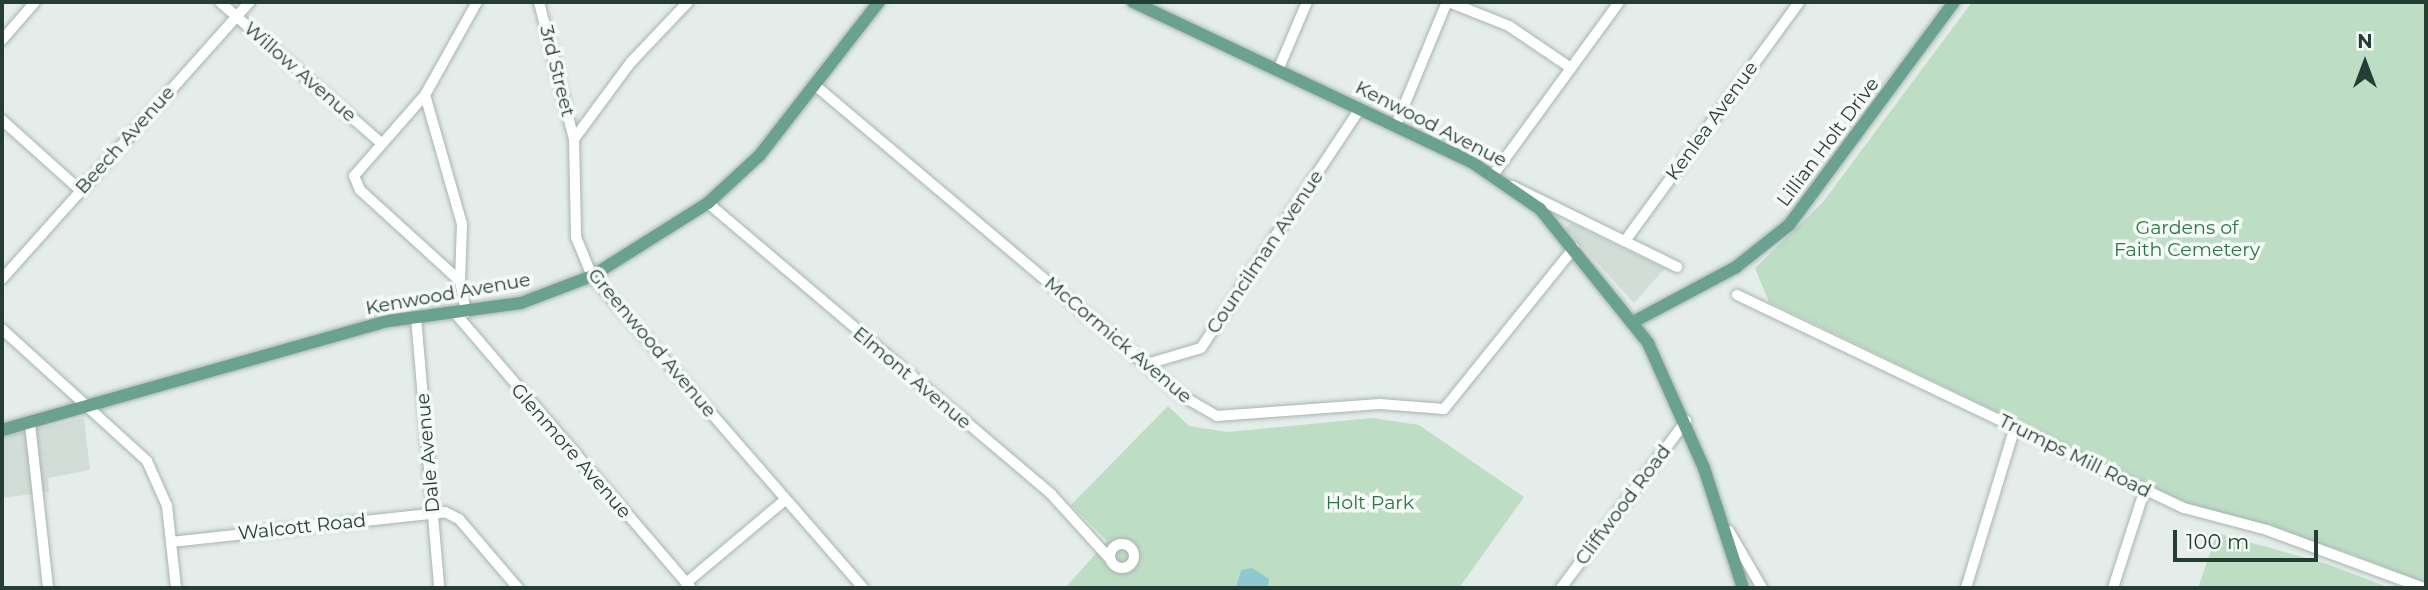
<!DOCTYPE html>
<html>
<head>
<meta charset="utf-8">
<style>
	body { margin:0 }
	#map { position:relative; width:2428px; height:590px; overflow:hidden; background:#e4ede9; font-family:Montserrat,sans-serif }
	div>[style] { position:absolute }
	.built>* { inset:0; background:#d2ddd7 }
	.green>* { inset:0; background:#beddc5 }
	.water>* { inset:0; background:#8ec9d0 }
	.roads { filter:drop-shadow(0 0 2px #a7b5b0) drop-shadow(0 0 2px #a7b5b0) }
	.minor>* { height:10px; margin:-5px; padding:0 5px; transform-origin:5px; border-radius:5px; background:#fff }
	.minor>.ring { margin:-5px; padding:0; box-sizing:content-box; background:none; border:10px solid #fff; border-radius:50% }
	.major>* { height:12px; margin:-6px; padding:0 6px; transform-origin:6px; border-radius:6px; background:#6aa190 }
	span { translate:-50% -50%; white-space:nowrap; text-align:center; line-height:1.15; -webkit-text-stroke:7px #f5faf7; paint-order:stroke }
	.street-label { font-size:19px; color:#243e36 }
	.park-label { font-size:19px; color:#2f7446 }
	.frame { position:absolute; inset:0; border:4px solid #243e36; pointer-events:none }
	.north { position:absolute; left:2330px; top:28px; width:70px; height:70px; -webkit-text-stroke:5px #f5faf7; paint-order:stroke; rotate:0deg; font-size:19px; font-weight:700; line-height:28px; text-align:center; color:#243e36 }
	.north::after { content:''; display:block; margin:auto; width:24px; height:32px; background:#243e36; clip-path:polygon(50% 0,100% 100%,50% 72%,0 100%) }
	.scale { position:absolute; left:2173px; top:530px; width:145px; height:32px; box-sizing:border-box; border:4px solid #243e36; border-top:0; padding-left:9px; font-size:21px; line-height:24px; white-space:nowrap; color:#243e36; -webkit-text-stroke:5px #f5faf7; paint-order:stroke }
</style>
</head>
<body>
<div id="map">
	<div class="built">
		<div style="clip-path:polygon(1571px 223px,1622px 248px,1665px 268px,1634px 303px,1565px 228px)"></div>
		<div style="clip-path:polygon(84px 418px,90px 470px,48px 478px,49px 492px,2px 498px,2px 437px)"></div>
	</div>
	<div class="green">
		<div style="clip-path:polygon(1972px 2px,2426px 2px,2426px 583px,2349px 553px,2187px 503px,1769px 302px,1755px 268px,1823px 202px)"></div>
		<div style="clip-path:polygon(1168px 406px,1189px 426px,1228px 432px,1372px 418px,1419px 425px,1524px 497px,1459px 588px,1065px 588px,1107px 541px,1071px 505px)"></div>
		<div style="clip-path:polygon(2217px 533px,2327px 564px,2390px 588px,2198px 588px)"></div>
	</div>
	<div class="water">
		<div style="clip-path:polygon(1252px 568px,1269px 579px,1268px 588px,1236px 588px,1241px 570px)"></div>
	</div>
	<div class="roads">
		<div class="minor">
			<div style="left:220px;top:2px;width:214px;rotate:41.2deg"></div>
			<div style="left:539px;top:2px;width:141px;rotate:75.7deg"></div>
			<div style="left:688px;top:2px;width:83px;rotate:133.5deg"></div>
			<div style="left:631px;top:62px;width:96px;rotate:126.5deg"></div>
			<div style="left:574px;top:139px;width:98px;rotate:88.8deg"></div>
			<div style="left:576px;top:237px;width:42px;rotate:67.7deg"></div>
			<div style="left:592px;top:276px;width:413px;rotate:49deg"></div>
			<div style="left:1449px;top:2px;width:65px;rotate:21.8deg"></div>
			<div style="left:1509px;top:26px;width:75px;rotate:34.1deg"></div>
			<div style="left:2px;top:40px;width:50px;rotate:-49deg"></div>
			<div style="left:1278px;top:70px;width:74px;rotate:-66.9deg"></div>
			<div style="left:816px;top:86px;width:482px;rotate:40.2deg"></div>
			<div style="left:1184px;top:397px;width:38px;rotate:30deg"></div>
			<div style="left:1217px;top:416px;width:163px;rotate:-4.2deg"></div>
			<div style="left:1380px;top:404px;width:64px;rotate:4.5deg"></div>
			<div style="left:1444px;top:409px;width:207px;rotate:-51.1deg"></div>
			<div style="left:425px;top:95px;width:134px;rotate:74deg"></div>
			<div style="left:462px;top:224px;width:57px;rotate:92deg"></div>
			<div style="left:460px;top:281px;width:32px;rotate:79deg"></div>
			<div style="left:2px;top:120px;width:105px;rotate:41.9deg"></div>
			<div style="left:1396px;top:125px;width:133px;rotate:-67.5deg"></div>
			<div style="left:1493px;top:175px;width:214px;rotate:-53.9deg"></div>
			<div style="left:1512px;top:186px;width:184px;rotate:26.1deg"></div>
			<div style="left:708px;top:203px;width:450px;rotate:40.3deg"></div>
			<div style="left:1051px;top:494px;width:89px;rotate:47.7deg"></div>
			<div style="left:1625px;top:241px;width:296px;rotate:-53.9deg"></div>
			<div style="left:2px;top:279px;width:372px;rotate:-48.2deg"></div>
			<div style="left:460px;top:281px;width:135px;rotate:-137.7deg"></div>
			<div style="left:360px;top:190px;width:15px;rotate:-113deg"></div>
			<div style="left:354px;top:176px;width:108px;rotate:-48.8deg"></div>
			<div style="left:425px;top:95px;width:107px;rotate:-60.8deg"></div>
			<div style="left:1737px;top:295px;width:495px;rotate:25.5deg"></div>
			<div style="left:2184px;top:508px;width:86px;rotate:14.8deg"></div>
			<div style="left:2267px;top:530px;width:167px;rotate:20.3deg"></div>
			<div style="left:455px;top:313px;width:362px;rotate:49.4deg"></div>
			<div style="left:416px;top:317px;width:272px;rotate:85.1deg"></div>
			<div style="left:2px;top:329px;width:196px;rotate:42.3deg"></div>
			<div style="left:147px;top:461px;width:49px;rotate:66deg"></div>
			<div style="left:167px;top:506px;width:82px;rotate:83.7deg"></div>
			<div style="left:1147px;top:364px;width:56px;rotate:-16.5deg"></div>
			<div style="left:1201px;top:348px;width:287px;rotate:-56.4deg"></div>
			<div style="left:30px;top:424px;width:165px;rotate:83.7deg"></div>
			<div style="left:1729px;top:531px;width:66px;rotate:59.9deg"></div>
			<div style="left:171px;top:542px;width:276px;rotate:-6.2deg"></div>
			<div style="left:445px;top:512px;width:16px;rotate:27deg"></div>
			<div style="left:459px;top:519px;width:91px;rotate:49.5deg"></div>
			<div class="ring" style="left:1110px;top:544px;width:14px;height:14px"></div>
			<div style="left:686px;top:583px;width:129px;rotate:-40deg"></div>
			<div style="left:1561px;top:588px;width:209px;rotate:-53.2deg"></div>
			<div style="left:1966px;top:588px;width:168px;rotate:-73.1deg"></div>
			<div style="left:2113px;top:588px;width:104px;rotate:-72.1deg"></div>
		</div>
		<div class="major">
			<div style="left:1133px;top:2px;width:376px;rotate:25.3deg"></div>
			<div style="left:1473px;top:163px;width:81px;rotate:34.5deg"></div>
			<div style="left:1540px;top:209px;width:172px;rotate:51.1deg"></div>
			<div style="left:1648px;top:343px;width:137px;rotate:65.9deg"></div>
			<div style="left:1704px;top:468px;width:126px;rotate:72deg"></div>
			<div style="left:1635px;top:321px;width:115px;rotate:-28.1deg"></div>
			<div style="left:1736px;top:267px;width:68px;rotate:-38.4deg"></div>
			<div style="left:1789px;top:225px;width:277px;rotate:-53.5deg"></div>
			<div style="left:2px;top:430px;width:401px;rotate:-15.8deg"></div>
			<div style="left:388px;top:321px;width:134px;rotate:-7.7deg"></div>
			<div style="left:521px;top:303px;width:76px;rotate:-20.8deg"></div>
			<div style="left:592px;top:276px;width:137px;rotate:-32.2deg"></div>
			<div style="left:708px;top:203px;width:69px;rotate:-42.7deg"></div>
			<div style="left:759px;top:156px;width:195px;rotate:-52.1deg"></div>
		</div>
	</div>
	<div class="street-label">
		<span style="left:557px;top:71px;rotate:76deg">3rd Street</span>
		<span style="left:300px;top:72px;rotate:41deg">Willow Avenue</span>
		<span style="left:1712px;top:121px;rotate:-54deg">Kenlea Avenue</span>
		<span style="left:1431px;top:124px;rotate:27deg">Kenwood Avenue</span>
		<span style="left:125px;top:140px;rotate:-48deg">Beech Avenue</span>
		<span style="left:1828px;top:142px;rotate:-53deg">Lillian Holt Drive</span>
		<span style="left:1265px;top:252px;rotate:-56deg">Councilman Avenue</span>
		<span style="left:448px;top:294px;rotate:-10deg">Kenwood Avenue</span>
		<span style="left:1118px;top:340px;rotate:40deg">McCormick Avenue</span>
		<span style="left:652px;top:343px;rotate:50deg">Greenwood Avenue</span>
		<span style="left:912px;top:378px;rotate:40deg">Elmont Avenue</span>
		<span style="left:571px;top:451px;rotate:49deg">Glenmore Avenue</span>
		<span style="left:428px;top:453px;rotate:-95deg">Dale Avenue</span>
		<span style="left:2075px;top:456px;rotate:26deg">Trumps Mill Road</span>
		<span style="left:1623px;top:505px;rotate:-53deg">Cliffwood Road</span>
		<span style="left:302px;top:527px;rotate:-6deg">Walcott Road</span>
	</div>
	<div class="park-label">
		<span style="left:2187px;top:239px">Gardens of<br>Faith Cemetery</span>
		<span style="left:1370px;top:503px">Holt Park</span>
	</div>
	<div class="frame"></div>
	<div class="north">N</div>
	<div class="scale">100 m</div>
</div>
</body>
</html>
